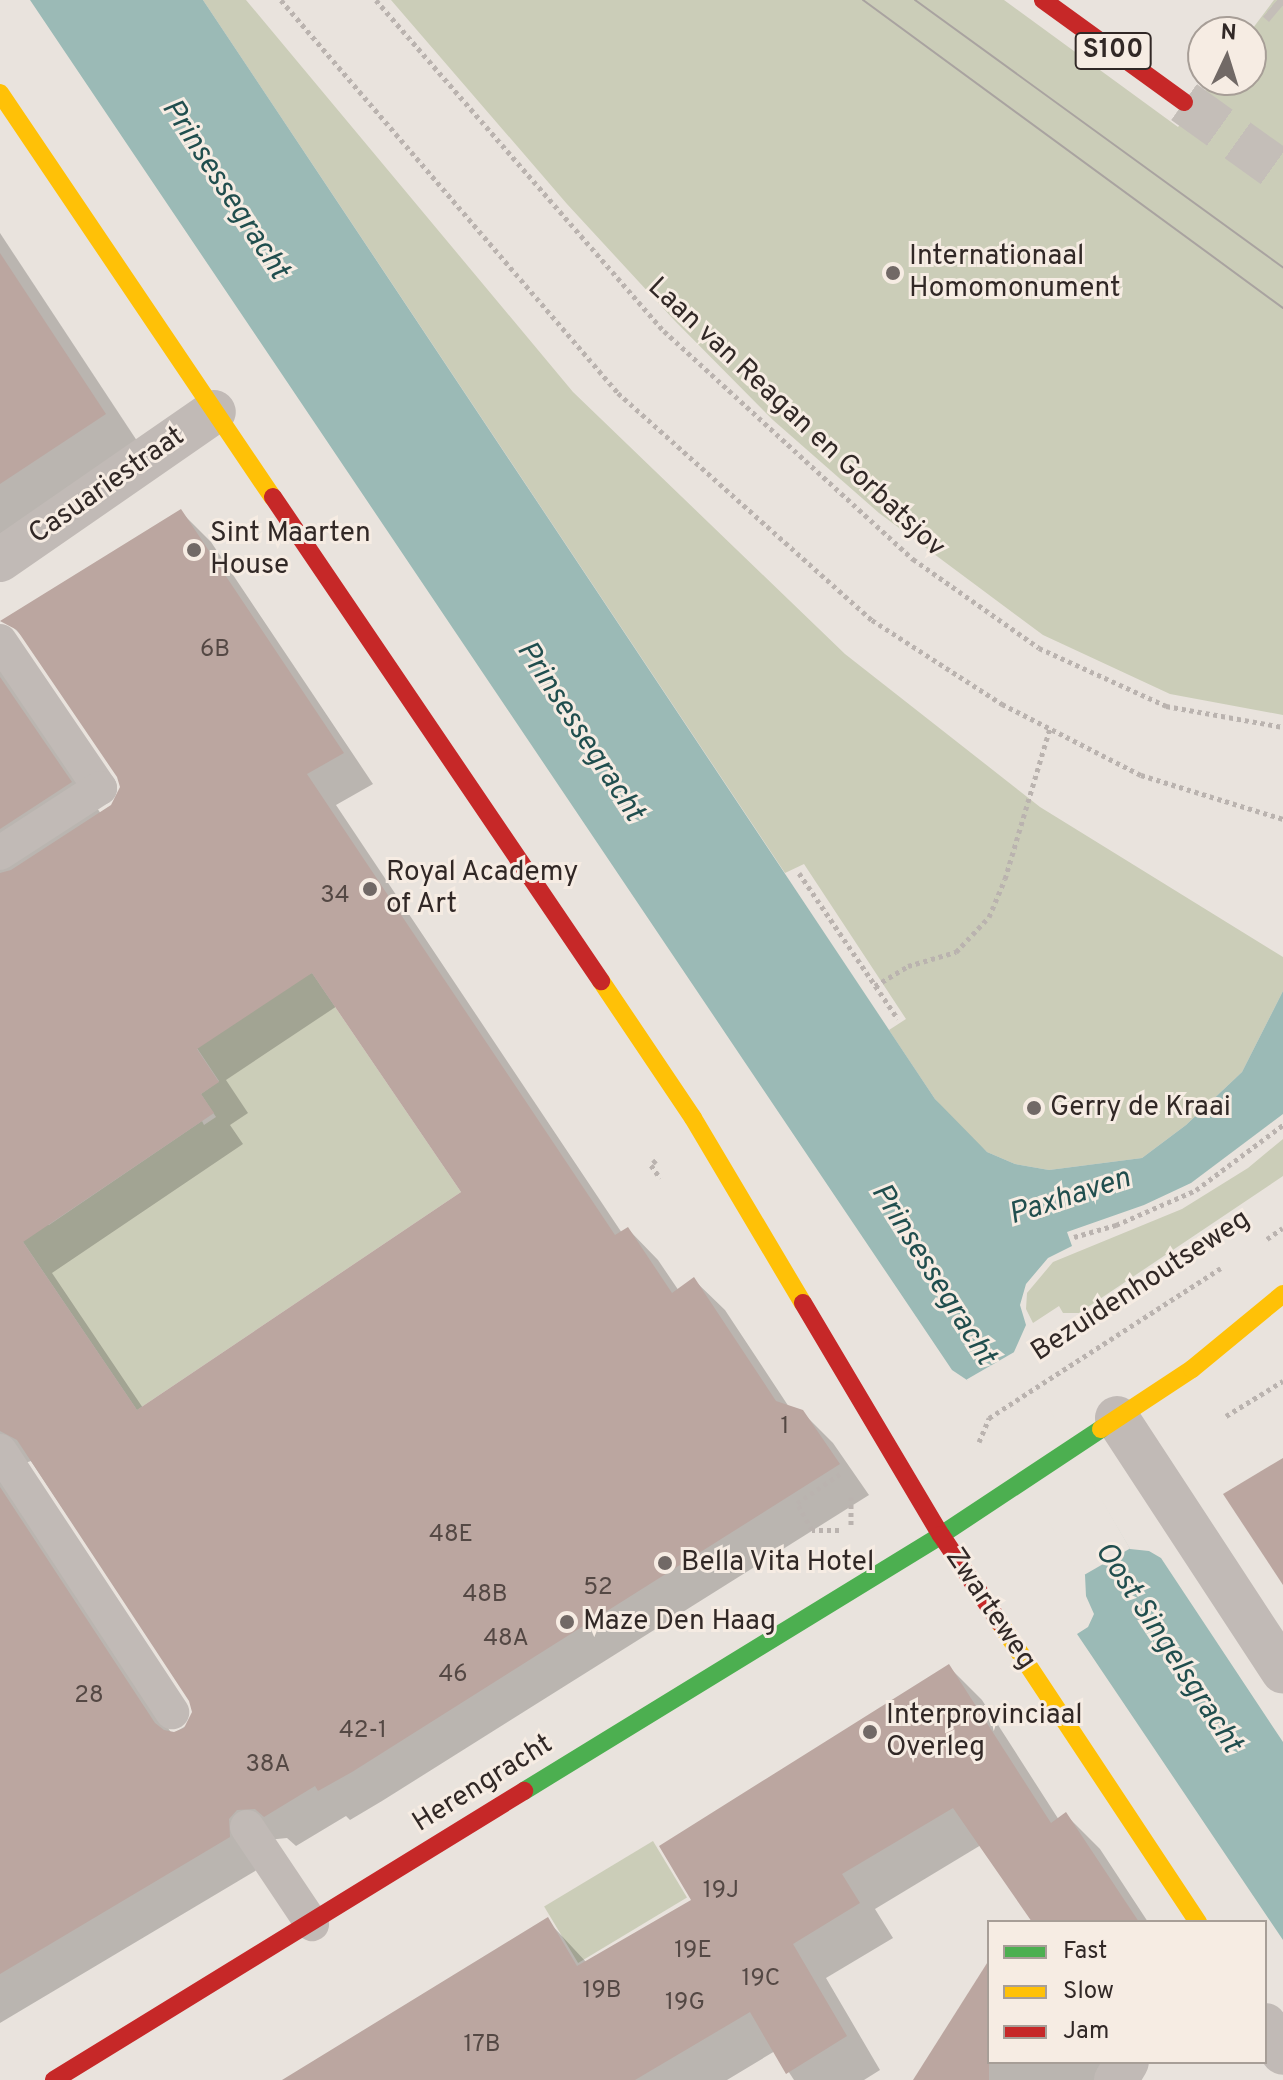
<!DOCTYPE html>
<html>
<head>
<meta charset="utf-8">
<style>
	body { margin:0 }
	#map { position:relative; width:1283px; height:2080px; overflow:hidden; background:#e9e3dd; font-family:Overpass,sans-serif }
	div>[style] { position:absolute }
	.green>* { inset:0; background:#cbcdb8; transform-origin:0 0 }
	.water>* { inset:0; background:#9bbab6 }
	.pier>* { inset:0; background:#e9e3dd; transform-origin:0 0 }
	.shadow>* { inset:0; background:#0003 }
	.building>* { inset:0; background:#bba6a0 }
	.primary-tunnel>* { height:44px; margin-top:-22px; transform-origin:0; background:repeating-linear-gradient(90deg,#c4beb8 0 44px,transparent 0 66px) }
	.path>* { height:5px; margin-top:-2.5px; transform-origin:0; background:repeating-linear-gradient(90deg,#bab3af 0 4px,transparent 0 8px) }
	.lane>* { height:34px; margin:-17px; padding:0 17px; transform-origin:17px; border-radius:17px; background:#c1bab6 }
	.street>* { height:44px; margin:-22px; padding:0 22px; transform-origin:22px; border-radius:22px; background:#c1bab6 }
	.fast>* { height:18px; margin:-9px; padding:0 9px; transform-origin:9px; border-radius:9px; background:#4caf50 }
	.slow>* { height:18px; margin:-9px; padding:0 9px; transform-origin:9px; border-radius:9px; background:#ffc107 }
	.jam>* { height:18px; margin:-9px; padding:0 9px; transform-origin:9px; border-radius:9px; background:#c62828 }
	.tram>* { height:2px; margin:-1px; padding:0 1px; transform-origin:1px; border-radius:1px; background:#a9a3a0 }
	.dots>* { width:22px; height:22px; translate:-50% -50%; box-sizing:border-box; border:4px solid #f6ece3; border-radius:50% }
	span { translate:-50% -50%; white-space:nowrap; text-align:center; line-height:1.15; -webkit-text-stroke:6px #f6ece3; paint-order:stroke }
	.number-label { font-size:24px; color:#544844 }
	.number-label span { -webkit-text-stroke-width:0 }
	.shield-label span { padding:2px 6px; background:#f6ece3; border:2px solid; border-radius:6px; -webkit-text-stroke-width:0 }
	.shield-label { font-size:26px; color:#312826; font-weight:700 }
	.poi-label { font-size:28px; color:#312826 }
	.left { translate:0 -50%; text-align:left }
	.street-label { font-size:28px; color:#312826 }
	.water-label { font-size:30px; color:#204e4e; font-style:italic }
	.legend { position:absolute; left:987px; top:1920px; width:280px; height:144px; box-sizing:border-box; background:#f6ece3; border:2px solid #a79e97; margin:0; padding:10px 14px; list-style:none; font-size:24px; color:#312826 }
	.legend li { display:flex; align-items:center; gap:16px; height:40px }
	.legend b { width:40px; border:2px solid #a79e97 }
	.north { position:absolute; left:1187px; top:16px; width:80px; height:80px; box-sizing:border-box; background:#f6ece3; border:2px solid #a79e97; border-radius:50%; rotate:4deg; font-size:22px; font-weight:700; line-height:32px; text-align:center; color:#312826 }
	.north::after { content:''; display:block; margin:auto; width:28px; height:36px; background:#716966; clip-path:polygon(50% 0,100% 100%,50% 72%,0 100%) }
</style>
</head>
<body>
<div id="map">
	<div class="green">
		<div style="clip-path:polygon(203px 0,246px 0,573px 392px,845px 654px,1040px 807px,1283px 957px,1283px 991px,1242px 1072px,1186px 1125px,1142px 1158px,1049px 1170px,1015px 1164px,987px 1152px,959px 1127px,935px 1099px,889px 1030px,906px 1019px,804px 864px,785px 873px)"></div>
		<div style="clip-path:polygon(391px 0,1004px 0,1178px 127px,1214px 80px,1251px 80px,1250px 32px,1274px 0,1283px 0,1283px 715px,1170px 694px,1043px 635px,879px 513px,773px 420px,675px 321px,567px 204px)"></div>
		<div style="clip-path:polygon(312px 973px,461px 1192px,137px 1410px,11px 1224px,49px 1225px,202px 1121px,204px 1125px,216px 1117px,201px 1094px,219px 1081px,187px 1033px)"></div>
		<div style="clip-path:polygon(1283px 1139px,1283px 1176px,1079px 1313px,1063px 1313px,1059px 1306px,1033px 1323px,1026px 1309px,1027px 1293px,1053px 1262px,1182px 1209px,1248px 1168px)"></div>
		<div style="left:653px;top:1841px;width:66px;height:127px;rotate:59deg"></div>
	</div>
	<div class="water">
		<div style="clip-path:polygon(30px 0,203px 0,935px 1099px,987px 1152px,1015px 1164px,1049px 1170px,1142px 1158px,1186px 1125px,1242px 1072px,1283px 991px,1283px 1114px,1191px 1183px,1144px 1205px,1067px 1232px,1072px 1246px,1048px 1258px,1026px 1284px,1020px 1305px,1026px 1325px,1014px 1352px,1130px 1549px,1149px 1551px,1161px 1558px,1283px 1742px,1283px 1940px,1077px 1634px,1088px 1627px,1094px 1614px,1086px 1596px,1085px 1575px,970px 1382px,952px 1370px)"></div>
	</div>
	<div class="pier">
		<div style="left:1016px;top:1351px;width:228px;height:57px;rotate:60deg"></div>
	</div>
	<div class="shadow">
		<div style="clip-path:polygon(0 233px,149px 459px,0 540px)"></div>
		<div style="clip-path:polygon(evenodd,181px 512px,211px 542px,373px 784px,336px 805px,622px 1233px,628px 1229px,658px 1260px,679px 1291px,694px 1280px,725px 1310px,789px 1407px,802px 1412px,833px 1443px,869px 1495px,382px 1801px,350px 1820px,346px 1816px,296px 1846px,287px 1838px,267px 1840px,260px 1868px,0 2023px,0 660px,101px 814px,112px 806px,122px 788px,118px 776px,26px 640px,9px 623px,181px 512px,337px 1006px,463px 1192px,143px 1408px,52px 1273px,243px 1144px,230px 1125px,248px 1113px,226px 1080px,337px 1006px,181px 512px,31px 1461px,191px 1700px,194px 1712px,191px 1723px,172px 1734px,13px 1494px,19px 1465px,31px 1461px)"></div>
		<div style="clip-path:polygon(948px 1666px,982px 1700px,1059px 1820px,1066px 1815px,1100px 1849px,1148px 1922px,1035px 1922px,981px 1845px,875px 1909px,893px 1938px,826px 1978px,880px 2070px,864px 2080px,794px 2080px,775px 2051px,727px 2080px,291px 2080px,547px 1920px,587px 1963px,694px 1900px)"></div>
		<div style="clip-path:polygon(989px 1964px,989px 2062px,1127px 2062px,1116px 2080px,915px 2080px)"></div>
	</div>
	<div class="building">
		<div style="clip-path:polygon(0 253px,106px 414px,0 484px)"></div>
		<div style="clip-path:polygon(evenodd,181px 509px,344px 753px,307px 774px,615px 1235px,628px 1227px,672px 1293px,694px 1277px,776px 1401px,803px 1410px,840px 1464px,352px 1772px,318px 1791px,315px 1786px,264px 1817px,255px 1809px,237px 1810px,229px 1819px,230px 1837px,0 1974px,0 1487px,155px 1723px,164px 1730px,174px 1732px,184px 1728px,192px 1712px,189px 1701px,17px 1440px,0 1431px,0 873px,11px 870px,111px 805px,120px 787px,117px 777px,17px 630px,0 621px,181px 509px,312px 973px,461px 1192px,137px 1410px,23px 1242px,214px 1113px,201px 1094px,219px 1082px,197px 1049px,312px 973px)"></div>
		<div style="clip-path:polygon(0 677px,72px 782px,0 829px)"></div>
		<div style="clip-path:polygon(1283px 1458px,1283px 1585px,1223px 1494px)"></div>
		<div style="clip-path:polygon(949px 1664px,1051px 1823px,1066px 1812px,1139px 1922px,1032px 1922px,953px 1808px,842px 1874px,860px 1903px,793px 1944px,847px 2036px,786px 2074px,750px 2012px,635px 2080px,282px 2080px,548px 1917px,577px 1966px,691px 1900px,659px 1846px)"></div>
		<div style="clip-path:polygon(989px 1960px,989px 2080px,913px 2080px)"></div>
	</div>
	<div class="primary-tunnel">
		<div style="left:1277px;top:0;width:8px;rotate:40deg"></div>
		<div style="left:1184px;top:102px;width:122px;rotate:35.6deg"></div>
	</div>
	<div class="path">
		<div style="left:281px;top:0;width:518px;rotate:49.39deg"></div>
		<div style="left:618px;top:393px;width:341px;rotate:41.8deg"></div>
		<div style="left:872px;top:620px;width:155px;rotate:32.9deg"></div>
		<div style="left:1002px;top:704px;width:156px;rotate:27.1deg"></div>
		<div style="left:1141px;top:775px;width:149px;rotate:17.2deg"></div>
		<div style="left:376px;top:0;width:439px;rotate:49deg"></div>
		<div style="left:664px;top:331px;width:338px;rotate:42.5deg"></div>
		<div style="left:913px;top:559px;width:154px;rotate:35.2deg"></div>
		<div style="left:1039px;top:648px;width:140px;rotate:24.5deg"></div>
		<div style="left:1166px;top:706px;width:119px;rotate:10.2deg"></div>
		<div style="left:799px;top:873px;width:176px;rotate:55.9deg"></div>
		<div style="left:875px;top:986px;width:39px;rotate:-31deg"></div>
		<div style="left:908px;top:966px;width:50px;rotate:-16.3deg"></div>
		<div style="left:956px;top:952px;width:48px;rotate:-46.7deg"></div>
		<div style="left:989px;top:917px;width:41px;rotate:-67.2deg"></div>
		<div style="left:1005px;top:879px;width:158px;rotate:-73.4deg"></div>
		<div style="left:656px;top:1160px;width:7px;rotate:135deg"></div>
		<div style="left:651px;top:1165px;width:16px;rotate:55deg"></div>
		<div style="left:1074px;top:1237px;width:44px;rotate:-15.9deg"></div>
		<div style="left:1116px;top:1225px;width:87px;rotate:-23.6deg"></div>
		<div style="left:1196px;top:1190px;width:109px;rotate:-36.8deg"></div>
		<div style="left:1267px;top:1239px;width:19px;rotate:-35deg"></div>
		<div style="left:1226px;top:1416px;width:67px;rotate:-31.6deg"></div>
		<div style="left:979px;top:1442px;width:26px;rotate:-67deg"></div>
		<div style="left:989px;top:1418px;width:276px;rotate:-32.9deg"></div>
		<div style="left:851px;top:1497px;width:29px;rotate:90deg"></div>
		<div style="left:839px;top:1530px;width:27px;rotate:180deg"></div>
		<div style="left:812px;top:1530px;width:31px;rotate:-119deg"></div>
		<div style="left:797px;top:1503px;width:52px;rotate:-34deg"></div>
	</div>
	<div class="lane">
		<div style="left:0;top:641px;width:178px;rotate:55.8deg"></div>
		<div style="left:100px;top:788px;width:119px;rotate:147deg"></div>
		<div style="left:0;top:1451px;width:313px;rotate:56.6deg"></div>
		<div style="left:247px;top:1827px;width:117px;rotate:56.2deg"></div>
	</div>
	<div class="street">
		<div style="left:0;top:560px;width:260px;rotate:-34.7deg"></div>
		<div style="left:1117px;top:1418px;width:303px;rotate:56.8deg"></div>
		<div style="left:1265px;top:2025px;width:33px;rotate:57deg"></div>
		<div style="left:1116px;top:2080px;width:21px;rotate:-59deg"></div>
	</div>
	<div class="fast">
		<div style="left:524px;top:1791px;width:489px;rotate:-31.5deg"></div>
		<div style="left:941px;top:1535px;width:192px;rotate:-33.5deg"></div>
	</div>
	<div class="slow">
		<div style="left:0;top:93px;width:488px;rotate:56deg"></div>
		<div style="left:601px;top:981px;width:165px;rotate:56.1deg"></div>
		<div style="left:693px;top:1118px;width:215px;rotate:59.3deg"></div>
		<div style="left:1101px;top:1429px;width:109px;rotate:-33.4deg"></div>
		<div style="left:1192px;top:1369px;width:118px;rotate:-39.5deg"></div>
		<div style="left:1000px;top:1623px;width:359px;rotate:56.5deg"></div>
	</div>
	<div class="jam">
		<div style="left:1043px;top:0;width:174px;rotate:35.9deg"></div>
		<div style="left:273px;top:497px;width:585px;rotate:55.88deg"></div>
		<div style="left:803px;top:1303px;width:270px;rotate:59.3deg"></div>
		<div style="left:941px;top:1535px;width:106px;rotate:56.2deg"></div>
		<div style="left:54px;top:2080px;width:552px;rotate:-31.59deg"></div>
	</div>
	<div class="tram">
		<div style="left:863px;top:0;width:521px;rotate:36.25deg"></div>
		<div style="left:915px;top:0;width:455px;rotate:36deg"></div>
	</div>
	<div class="dots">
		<div style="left:893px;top:273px;background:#716966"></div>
		<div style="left:194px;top:550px;background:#716966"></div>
		<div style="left:370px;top:889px;background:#716966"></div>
		<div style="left:1034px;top:1108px;background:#716966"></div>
		<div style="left:665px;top:1563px;background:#716966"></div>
		<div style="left:567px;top:1622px;background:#716966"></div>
		<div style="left:870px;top:1732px;background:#716966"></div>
	</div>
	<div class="number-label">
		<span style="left:215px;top:651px">6B</span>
		<span style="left:335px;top:897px">34</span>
		<span style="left:785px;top:1428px">1</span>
		<span style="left:451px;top:1536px">48E</span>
		<span style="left:598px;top:1589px">52</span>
		<span style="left:485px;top:1596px">48B</span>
		<span style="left:506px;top:1640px">48A</span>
		<span style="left:453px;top:1676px">46</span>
		<span style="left:89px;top:1697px">28</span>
		<span style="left:363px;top:1732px">42-1</span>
		<span style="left:268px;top:1766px">38A</span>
		<span style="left:721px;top:1892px">19J</span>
		<span style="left:693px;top:1952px">19E</span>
		<span style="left:761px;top:1980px">19C</span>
		<span style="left:602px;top:1992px">19B</span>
		<span style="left:685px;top:2004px">19G</span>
		<span style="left:482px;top:2046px">17B</span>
	</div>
	<div class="shield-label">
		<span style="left:1113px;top:51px">S100</span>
	</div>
	<div class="poi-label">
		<span class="left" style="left:909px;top:273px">Internationaal<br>Homomonument</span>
		<span class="left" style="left:210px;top:550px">Sint Maarten<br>House</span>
		<span class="left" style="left:386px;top:889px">Royal Academy<br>of Art</span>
		<span class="left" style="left:1050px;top:1108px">Gerry de Kraai</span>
		<span class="left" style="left:681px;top:1563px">Bella Vita Hotel</span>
		<span class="left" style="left:583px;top:1622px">Maze Den Haag</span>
		<span class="left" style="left:886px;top:1732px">Interprovinciaal<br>Overleg</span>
	</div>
	<div class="street-label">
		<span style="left:796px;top:418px;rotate:43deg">Laan van Reagan en Gorbatsjov</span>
		<span style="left:107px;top:486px;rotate:-35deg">Casuariestraat</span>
		<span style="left:1141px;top:1286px;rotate:-33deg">Bezuidenhoutseweg</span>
		<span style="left:990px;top:1609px;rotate:56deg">Zwarteweg</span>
		<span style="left:483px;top:1784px;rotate:-32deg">Herengracht</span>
	</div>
	<div class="water-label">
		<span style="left:224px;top:190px;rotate:57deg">Prinsessegracht</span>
		<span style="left:579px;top:732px;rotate:57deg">Prinsessegracht</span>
		<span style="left:1070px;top:1198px;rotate:-18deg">Paxhaven</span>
		<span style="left:932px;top:1275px;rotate:58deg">Prinsessegracht</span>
		<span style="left:1167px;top:1648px;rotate:57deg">Oost Singelsgracht</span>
	</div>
	<ul class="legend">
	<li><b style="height:10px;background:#4caf50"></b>Fast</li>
	<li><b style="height:10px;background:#ffc107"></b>Slow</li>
	<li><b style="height:10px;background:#c62828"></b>Jam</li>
	</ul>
	<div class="north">N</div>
</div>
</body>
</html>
